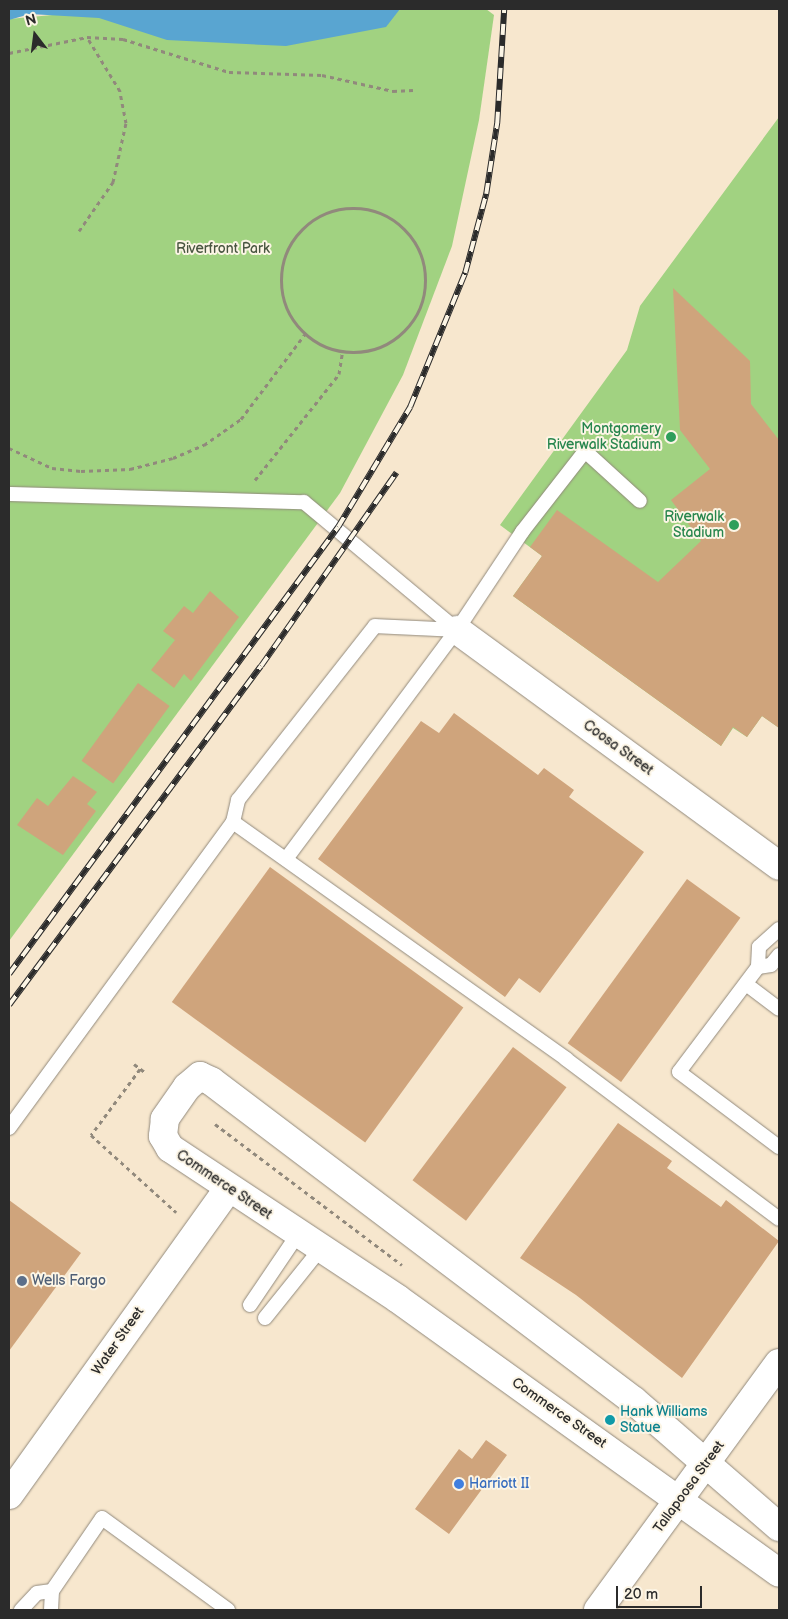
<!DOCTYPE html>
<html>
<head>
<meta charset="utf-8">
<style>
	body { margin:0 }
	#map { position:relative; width:788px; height:1619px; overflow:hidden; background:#f7e7ce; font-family:"Balsamiq Sans",sans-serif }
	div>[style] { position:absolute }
	.green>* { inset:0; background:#a1d281 }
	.water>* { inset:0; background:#59a5d1 }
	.building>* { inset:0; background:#cfa47c; transform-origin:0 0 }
	.path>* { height:3px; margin-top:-1.5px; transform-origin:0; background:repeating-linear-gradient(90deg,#91897c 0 4px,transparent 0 8px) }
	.path>.ring { margin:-1.5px; padding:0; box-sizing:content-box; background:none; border:3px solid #91897c; border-radius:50% }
	.roads { filter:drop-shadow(0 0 1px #91897c) drop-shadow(0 0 1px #91897c) }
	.service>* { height:14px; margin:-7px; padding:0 7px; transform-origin:7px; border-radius:7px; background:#fff }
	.minor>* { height:28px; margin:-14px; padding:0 14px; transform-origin:14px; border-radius:14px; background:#fff }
	.tertiary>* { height:28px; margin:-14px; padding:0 14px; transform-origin:14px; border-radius:14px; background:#fff }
	.secondary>* { height:28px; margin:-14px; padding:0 14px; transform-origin:14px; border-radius:14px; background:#fff }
	.rail>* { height:5.5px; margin-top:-2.75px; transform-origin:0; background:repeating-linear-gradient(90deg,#fcf5e5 0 11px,#2b2b2b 0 22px); box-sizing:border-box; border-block:1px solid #2b2b2b }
	.dots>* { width:14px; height:14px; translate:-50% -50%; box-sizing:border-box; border:2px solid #fcf5e5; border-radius:50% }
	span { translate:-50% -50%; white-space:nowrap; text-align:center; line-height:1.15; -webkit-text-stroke:4px #fcf5e5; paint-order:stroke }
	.park-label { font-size:14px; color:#485540 }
	.leisure-label { font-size:14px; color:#27864d }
	.right { translate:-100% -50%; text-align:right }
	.street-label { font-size:14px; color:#2b2b2b }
	.service-label { font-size:14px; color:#4e5e75 }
	.left { translate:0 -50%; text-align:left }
	.culture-label { font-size:14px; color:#0d838f }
	.shop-label { font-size:14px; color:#366cbe }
	.frame { position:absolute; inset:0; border:10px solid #2b2b2b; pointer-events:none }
	.north { position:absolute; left:10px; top:10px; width:50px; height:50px; -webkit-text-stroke:4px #fcf5e5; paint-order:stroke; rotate:345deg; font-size:14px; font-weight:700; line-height:20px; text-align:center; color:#2b2b2b }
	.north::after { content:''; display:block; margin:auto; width:18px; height:22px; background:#2b2b2b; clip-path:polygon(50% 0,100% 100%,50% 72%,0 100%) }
	.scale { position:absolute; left:616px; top:1586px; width:86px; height:22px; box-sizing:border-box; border:2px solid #2b2b2b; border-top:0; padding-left:6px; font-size:15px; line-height:18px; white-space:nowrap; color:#2b2b2b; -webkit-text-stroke:4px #fcf5e5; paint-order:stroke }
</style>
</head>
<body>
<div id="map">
	<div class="green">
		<div style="clip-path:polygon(486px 9px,494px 15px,479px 120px,452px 246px,403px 375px,340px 493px,9px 941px,9px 19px,63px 14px)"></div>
		<div style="clip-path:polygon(779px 117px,779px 728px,762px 716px,747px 737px,733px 728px,721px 746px,513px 596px,542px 556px,500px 525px,627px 350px,640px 306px)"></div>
	</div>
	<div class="water">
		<div style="clip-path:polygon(9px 9px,400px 9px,386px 27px,286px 46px,167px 40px,99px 18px,30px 14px,9px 20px)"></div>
	</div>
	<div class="building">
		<div style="clip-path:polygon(673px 288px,750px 361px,751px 404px,779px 440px,779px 728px,762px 716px,747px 737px,733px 727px,721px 746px,513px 596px,542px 556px,530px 547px,557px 510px,658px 582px,701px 541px,671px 500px,710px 469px,680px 430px)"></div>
		<div style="clip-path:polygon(210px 591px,239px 617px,191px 681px,184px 674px,174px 688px,151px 670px,175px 640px,163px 631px,184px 606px,193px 613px)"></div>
		<div style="left:138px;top:683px;width:39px;height:96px;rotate:36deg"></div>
		<div style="clip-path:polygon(454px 713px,538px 775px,544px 768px,574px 790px,569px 797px,644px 852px,540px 993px,519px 978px,505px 997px,318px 859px,421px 721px,439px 733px)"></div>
		<div style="clip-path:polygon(73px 776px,97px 792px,87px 804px,96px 811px,63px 855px,17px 825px,37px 798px,48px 806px)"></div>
		<div style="left:270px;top:867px;width:239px;height:167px;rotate:36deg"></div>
		<div style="left:687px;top:879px;width:66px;height:203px;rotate:36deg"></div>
		<div style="left:513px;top:1047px;width:67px;height:167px;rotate:37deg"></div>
		<div style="clip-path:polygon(618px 1123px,672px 1161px,667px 1168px,721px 1207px,726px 1200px,779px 1241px,682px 1378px,576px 1295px,520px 1258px)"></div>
		<div style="clip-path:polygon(9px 1200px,81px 1253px,9px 1351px)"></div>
		<div style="clip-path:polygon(486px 1440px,507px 1455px,449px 1534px,415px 1509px,459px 1449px,472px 1459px)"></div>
	</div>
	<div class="path">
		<div style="left:9px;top:53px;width:80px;rotate:-11.6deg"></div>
		<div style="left:87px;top:37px;width:36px;rotate:3deg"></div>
		<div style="left:123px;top:39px;width:111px;rotate:17.3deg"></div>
		<div style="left:229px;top:72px;width:93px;rotate:1.8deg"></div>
		<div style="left:322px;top:75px;width:73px;rotate:12.7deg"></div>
		<div style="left:393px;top:91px;width:20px;rotate:-3deg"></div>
		<div class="ring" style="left:281px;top:208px;width:141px;height:141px"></div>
		<div style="left:79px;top:231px;width:60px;rotate:-55.2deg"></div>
		<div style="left:113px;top:182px;width:60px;rotate:-77.6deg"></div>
		<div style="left:126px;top:123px;width:33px;rotate:-101deg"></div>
		<div style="left:120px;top:91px;width:63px;rotate:-121.4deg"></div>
		<div style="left:9px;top:448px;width:47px;rotate:24.9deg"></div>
		<div style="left:52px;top:468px;width:29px;rotate:6deg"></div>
		<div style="left:81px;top:471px;width:49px;rotate:-2.3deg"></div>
		<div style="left:130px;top:469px;width:44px;rotate:-14.3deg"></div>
		<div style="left:173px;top:458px;width:34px;rotate:-23deg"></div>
		<div style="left:204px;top:445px;width:45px;rotate:-35.1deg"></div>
		<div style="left:241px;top:419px;width:106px;rotate:-53deg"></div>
		<div style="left:255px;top:480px;width:135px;rotate:-51.6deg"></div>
		<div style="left:339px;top:374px;width:24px;rotate:-81deg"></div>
		<div style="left:134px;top:1064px;width:15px;rotate:37deg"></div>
		<div style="left:140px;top:1069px;width:82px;rotate:126.6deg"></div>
		<div style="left:91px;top:1135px;width:115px;rotate:42.2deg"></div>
		<div style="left:215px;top:1124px;width:234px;rotate:37deg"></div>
	</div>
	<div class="roads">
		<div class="service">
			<div style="left:9px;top:494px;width:295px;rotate:1.6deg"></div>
			<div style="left:304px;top:502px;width:199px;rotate:39.9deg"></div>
			<div style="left:233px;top:822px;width:409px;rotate:35.4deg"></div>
			<div style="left:566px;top:1059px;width:266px;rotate:36.9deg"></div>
			<div style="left:286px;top:859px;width:286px;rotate:-53.3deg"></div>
			<div style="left:457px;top:630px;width:118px;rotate:-56.4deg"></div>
			<div style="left:522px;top:532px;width:103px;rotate:-52.1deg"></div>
			<div style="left:585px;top:451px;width:74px;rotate:42.3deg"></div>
			<div style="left:779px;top:929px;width:27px;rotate:138deg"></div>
			<div style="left:759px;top:947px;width:20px;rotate:93deg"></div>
			<div style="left:758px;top:967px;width:131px;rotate:127deg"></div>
			<div style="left:679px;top:1072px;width:125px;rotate:36.9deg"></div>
			<div style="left:758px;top:967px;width:13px;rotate:-9deg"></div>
			<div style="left:771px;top:965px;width:13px;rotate:-51deg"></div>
			<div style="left:746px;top:984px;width:41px;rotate:37.1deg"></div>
			<div style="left:9px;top:1128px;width:379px;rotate:-53.8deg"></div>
			<div style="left:233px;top:822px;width:23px;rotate:-77deg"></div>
			<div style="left:238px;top:800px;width:221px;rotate:-51.8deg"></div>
			<div style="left:375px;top:626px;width:82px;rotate:2.8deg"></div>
			<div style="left:250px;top:1305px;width:86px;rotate:-55.9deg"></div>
			<div style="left:265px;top:1318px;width:90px;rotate:-51.3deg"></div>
			<div style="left:21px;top:1610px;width:23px;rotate:-47deg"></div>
			<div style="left:37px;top:1593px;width:15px;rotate:-8deg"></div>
			<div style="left:51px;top:1610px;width:19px;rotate:-87deg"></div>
			<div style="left:52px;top:1591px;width:88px;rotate:-55.6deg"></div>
			<div style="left:102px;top:1518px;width:156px;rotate:36.1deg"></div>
		</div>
		<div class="minor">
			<div style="left:9px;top:1495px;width:376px;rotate:-54.4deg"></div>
			<div style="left:779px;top:1527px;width:192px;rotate:-139deg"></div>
			<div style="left:634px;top:1401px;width:530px;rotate:-142.89deg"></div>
			<div style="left:211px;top:1081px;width:12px;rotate:-156deg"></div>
			<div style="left:200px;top:1076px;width:17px;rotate:140deg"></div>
			<div style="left:187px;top:1087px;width:39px;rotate:125deg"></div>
			<div style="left:165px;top:1119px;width:17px;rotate:97deg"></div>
			<div style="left:163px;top:1136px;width:14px;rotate:60deg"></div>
			<div style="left:170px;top:1148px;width:273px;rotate:33.5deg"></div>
			<div style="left:398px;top:1299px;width:469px;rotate:35.7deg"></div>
		</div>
		<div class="tertiary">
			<div style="left:457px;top:630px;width:399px;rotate:36.2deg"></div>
		</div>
		<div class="secondary">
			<div style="left:598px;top:1610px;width:306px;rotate:-53.8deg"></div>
		</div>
	</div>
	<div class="rail">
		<div style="left:9px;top:974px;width:555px;rotate:-53.65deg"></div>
		<div style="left:338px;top:527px;width:140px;rotate:-59deg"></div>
		<div style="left:410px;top:407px;width:145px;rotate:-67.7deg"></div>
		<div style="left:465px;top:273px;width:82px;rotate:-75.1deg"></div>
		<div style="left:486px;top:194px;width:72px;rotate:-81.2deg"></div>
		<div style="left:497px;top:123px;width:114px;rotate:-86.5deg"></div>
		<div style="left:9px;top:1005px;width:422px;rotate:-53.4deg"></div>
		<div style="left:261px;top:666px;width:236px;rotate:-55deg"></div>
	</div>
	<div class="dots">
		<div style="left:671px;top:437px;background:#2e9e5b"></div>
		<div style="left:734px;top:525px;background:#2e9e5b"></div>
		<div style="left:22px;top:1281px;background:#5c6f8a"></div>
		<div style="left:610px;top:1420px;background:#0f9aa8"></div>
		<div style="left:459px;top:1484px;background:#3f7fe0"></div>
	</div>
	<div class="park-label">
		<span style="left:223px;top:249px">Riverfront Park</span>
	</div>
	<div class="leisure-label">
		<span class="right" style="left:661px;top:437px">Montgomery<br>Riverwalk Stadium</span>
		<span class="right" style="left:724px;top:525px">Riverwalk<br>Stadium</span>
	</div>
	<div class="street-label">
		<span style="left:618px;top:748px;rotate:36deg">Coosa Street</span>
		<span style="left:224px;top:1185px;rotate:34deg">Commerce Street</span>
		<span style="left:118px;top:1341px;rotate:-55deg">Water Street</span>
		<span style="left:559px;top:1413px;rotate:35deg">Commerce Street</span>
		<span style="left:689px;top:1487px;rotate:-54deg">Tallapoosa Street</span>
	</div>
	<div class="service-label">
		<span class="left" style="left:32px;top:1281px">Wells Fargo</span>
	</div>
	<div class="culture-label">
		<span class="left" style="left:620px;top:1420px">Hank Williams<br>Statue</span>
	</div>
	<div class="shop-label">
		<span class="left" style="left:469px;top:1484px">Harriott II</span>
	</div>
	<div class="frame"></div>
	<div class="north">N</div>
	<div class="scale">20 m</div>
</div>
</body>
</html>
